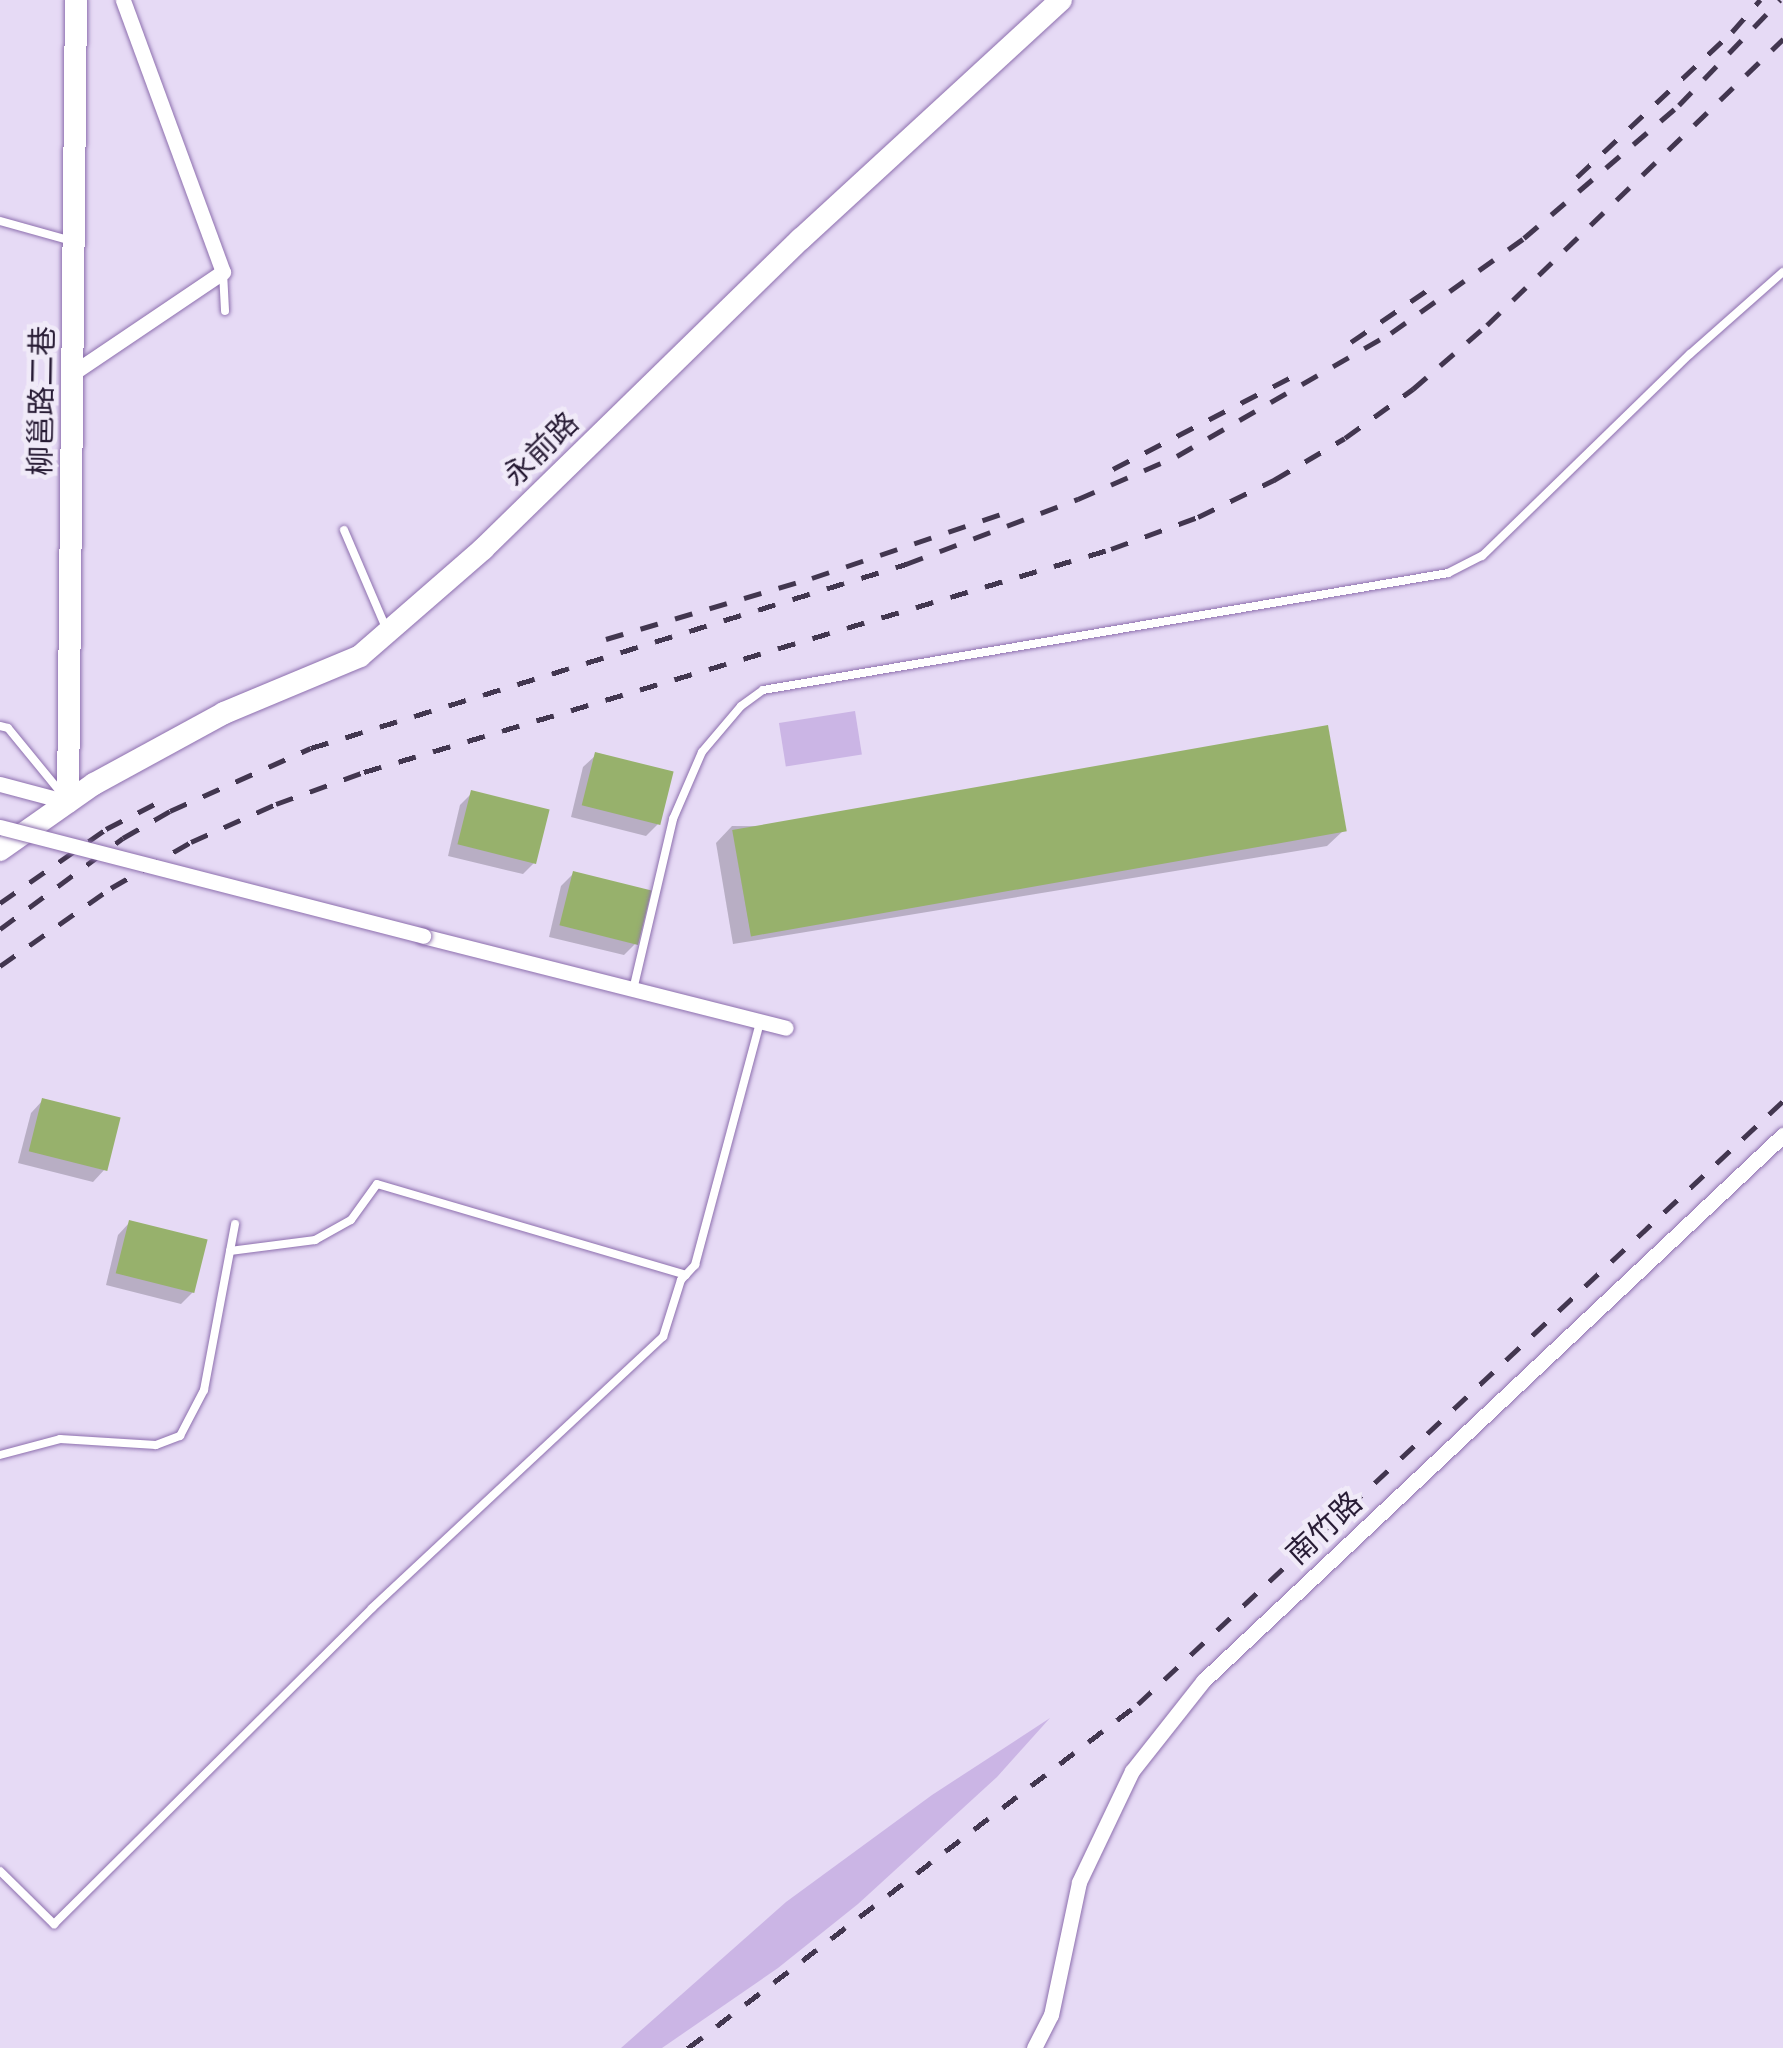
<!DOCTYPE html>
<html>
<head>
<meta charset="utf-8">
<style>
	body { margin:0 }
	#map { position:relative; width:1783px; height:2048px; overflow:hidden; background:#e6daf5; font-family:"Sofia Sans Condensed","Noto Sans SC",sans-serif }
	div>[style] { position:absolute }
	.green>* { inset:0; background:#cbb5e5; transform-origin:0 0 }
	.shadow>* { inset:0; background:#0003 }
	.building>* { inset:0; background:#97b16c; transform-origin:0 0 }
	.roads { filter:drop-shadow(0 0 2px #8d6fae) drop-shadow(0 0 2px #8d6fae) }
	.lane>* { height:8px; margin:-4px; padding:0 4px; transform-origin:4px; border-radius:4px; background:#fff }
	.street>* { height:15px; margin:-7.5px; padding:0 7.5px; transform-origin:7.5px; border-radius:7.5px; background:#fff }
	.secondary>* { height:22px; margin:-11px; padding:0 11px; transform-origin:11px; border-radius:11px; background:#fff }
	.rail>* { height:5px; margin-top:-2.5px; transform-origin:0; background:repeating-linear-gradient(90deg,#42364f 0 18px,transparent 0 36px) }
	.bridges { filter:drop-shadow(0 0 2px #8d6fae) drop-shadow(0 0 2px #8d6fae) }
	.street-bridge>* { height:15px; margin:-7.5px; padding:0 7.5px; transform-origin:7.5px; border-radius:7.5px; background:#fff }
	span { translate:-50% -50%; white-space:nowrap; text-align:center; line-height:1.15; -webkit-text-stroke:9px #f0eaf8; paint-order:stroke }
	.street-label { font-size:30px; color:#281c35 }
</style>
</head>
<body>
<div id="map">
	<div class="green">
		<div style="left:855px;top:711px;width:44px;height:77px;rotate:81deg"></div>
		<div style="clip-path:polygon(1050px 1718px,997px 1777px,858px 1904px,778px 1968px,662px 2048px,621px 2048px,786px 1902px,932px 1795px)"></div>
	</div>
	<div class="shadow">
		<div style="clip-path:polygon(596px 755px,658px 824px,646px 836px,571px 817px,583px 767px)"></div>
		<div style="clip-path:polygon(472px 793px,535px 862px,523px 874px,448px 856px,460px 805px)"></div>
		<div style="clip-path:polygon(732px 826px,1344px 830px,1327px 846px,733px 944px,716px 843px)"></div>
		<div style="clip-path:polygon(573px 874px,636px 943px,624px 955px,549px 937px,561px 886px)"></div>
		<div style="clip-path:polygon(43px 1100px,105px 1169px,93px 1182px,18px 1163px,31px 1113px)"></div>
		<div style="clip-path:polygon(130px 1222px,193px 1292px,181px 1304px,106px 1285px,118px 1235px)"></div>
	</div>
	<div class="building">
		<div style="left:1328px;top:725px;width:108px;height:605px;rotate:80deg"></div>
		<div style="left:595px;top:752px;width:81px;height:55px;rotate:14deg"></div>
		<div style="left:471px;top:790px;width:81px;height:56px;rotate:14deg"></div>
		<div style="left:573px;top:871px;width:81px;height:56px;rotate:14deg"></div>
		<div style="left:42px;top:1098px;width:81px;height:55px;rotate:14deg"></div>
		<div style="left:129px;top:1220px;width:81px;height:55px;rotate:14deg"></div>
	</div>
	<div class="roads">
		<div class="lane">
			<div style="left:0;top:221px;width:71px;rotate:15.6deg"></div>
			<div style="left:223px;top:272px;width:39px;rotate:87deg"></div>
			<div style="left:344px;top:530px;width:107px;rotate:66.8deg"></div>
			<div style="left:0;top:726px;width:8px;rotate:14deg"></div>
			<div style="left:8px;top:728px;width:85px;rotate:50.7deg"></div>
			<div style="left:633px;top:990px;width:176px;rotate:-76.8deg"></div>
			<div style="left:673px;top:819px;width:73px;rotate:-66.6deg"></div>
			<div style="left:702px;top:752px;width:60px;rotate:-49.7deg"></div>
			<div style="left:741px;top:706px;width:27px;rotate:-36deg"></div>
			<div style="left:763px;top:690px;width:695px;rotate:-9.69deg"></div>
			<div style="left:1448px;top:573px;width:38px;rotate:-27deg"></div>
			<div style="left:1482px;top:556px;width:290px;rotate:-44.2deg"></div>
			<div style="left:1690px;top:354px;width:124px;rotate:-41.4deg"></div>
			<div style="left:230px;top:1251px;width:86px;rotate:-7.4deg"></div>
			<div style="left:315px;top:1240px;width:41px;rotate:-29.1deg"></div>
			<div style="left:351px;top:1220px;width:44px;rotate:-54.2deg"></div>
			<div style="left:377px;top:1184px;width:322px;rotate:16.4deg"></div>
			<div style="left:0;top:1455px;width:62px;rotate:-14.9deg"></div>
			<div style="left:60px;top:1439px;width:96px;rotate:3.6deg"></div>
			<div style="left:156px;top:1445px;width:26px;rotate:-21deg"></div>
			<div style="left:180px;top:1436px;width:52px;rotate:-62.4deg"></div>
			<div style="left:204px;top:1390px;width:169px;rotate:-79.4deg"></div>
			<div style="left:0;top:1871px;width:76px;rotate:44.5deg"></div>
			<div style="left:54px;top:1924px;width:448px;rotate:-44.8deg"></div>
			<div style="left:372px;top:1608px;width:398px;rotate:-43deg"></div>
			<div style="left:663px;top:1337px;width:60px;rotate:-72.5deg"></div>
			<div style="left:681px;top:1280px;width:21px;rotate:-47deg"></div>
			<div style="left:695px;top:1265px;width:252px;rotate:-75deg"></div>
		</div>
		<div class="street">
			<div style="left:73px;top:373px;width:181px;rotate:-34deg"></div>
			<div style="left:223px;top:272px;width:290px;rotate:-110.2deg"></div>
			<div style="left:0;top:784px;width:70px;rotate:14.8deg"></div>
			<div style="left:423px;top:936px;width:374px;rotate:14.2deg"></div>
			<div style="left:1034px;top:2048px;width:37px;rotate:-63deg"></div>
			<div style="left:1051px;top:2015px;width:136px;rotate:-78.1deg"></div>
			<div style="left:1079px;top:1882px;width:123px;rotate:-64.5deg"></div>
			<div style="left:1132px;top:1771px;width:115px;rotate:-51.7deg"></div>
			<div style="left:1203px;top:1681px;width:797px;rotate:-43.27deg"></div>
		</div>
		<div class="secondary">
			<div style="left:68px;top:802px;width:802px;rotate:-89.43deg"></div>
			<div style="left:0;top:850px;width:115px;rotate:-35.1deg"></div>
			<div style="left:94px;top:784px;width:148px;rotate:-28.6deg"></div>
			<div style="left:224px;top:713px;width:147px;rotate:-22.7deg"></div>
			<div style="left:360px;top:656px;width:163px;rotate:-41deg"></div>
			<div style="left:483px;top:549px;width:444px;rotate:-44.3deg"></div>
			<div style="left:801px;top:239px;width:353px;rotate:-42.6deg"></div>
		</div>
	</div>
	<div class="rail">
		<div style="left:1577px;top:177px;width:212px;rotate:-43.1deg"></div>
		<div style="left:1732px;top:32px;width:43px;rotate:-48.8deg"></div>
		<div style="left:1351px;top:342px;width:94px;rotate:-34.2deg"></div>
		<div style="left:1113px;top:469px;width:205px;rotate:-27.3deg"></div>
		<div style="left:606px;top:639px;width:215px;rotate:-16.5deg"></div>
		<div style="left:812px;top:578px;width:200px;rotate:-18.7deg"></div>
		<div style="left:0;top:903px;width:129px;rotate:-34.9deg"></div>
		<div style="left:106px;top:829px;width:65px;rotate:-27.3deg"></div>
		<div style="left:0;top:929px;width:153px;rotate:-36.5deg"></div>
		<div style="left:123px;top:838px;width:54px;rotate:-29.9deg"></div>
		<div style="left:170px;top:811px;width:154px;rotate:-24.1deg"></div>
		<div style="left:311px;top:748px;width:623px;rotate:-17.18deg"></div>
		<div style="left:906px;top:564px;width:184px;rotate:-20.7deg"></div>
		<div style="left:1078px;top:499px;width:108px;rotate:-23.5deg"></div>
		<div style="left:1177px;top:456px;width:247px;rotate:-29.9deg"></div>
		<div style="left:1391px;top:333px;width:163px;rotate:-35.5deg"></div>
		<div style="left:1524px;top:238px;width:204px;rotate:-40.6deg"></div>
		<div style="left:1679px;top:105px;width:146px;rotate:-46.1deg"></div>
		<div style="left:0;top:966px;width:136px;rotate:-35.1deg"></div>
		<div style="left:111px;top:888px;width:92px;rotate:-29.9deg"></div>
		<div style="left:191px;top:842px;width:93px;rotate:-24.1deg"></div>
		<div style="left:276px;top:804px;width:94px;rotate:-20deg"></div>
		<div style="left:364px;top:772px;width:780px;rotate:-16.62deg"></div>
		<div style="left:1111px;top:549px;width:93px;rotate:-20.2deg"></div>
		<div style="left:1198px;top:517px;width:85px;rotate:-26deg"></div>
		<div style="left:1274px;top:480px;width:82px;rotate:-30.6deg"></div>
		<div style="left:1345px;top:438px;width:84px;rotate:-35.8deg"></div>
		<div style="left:1413px;top:389px;width:98px;rotate:-40.9deg"></div>
		<div style="left:1487px;top:325px;width:412px;rotate:-44deg"></div>
		<div style="left:688px;top:2048px;width:566px;rotate:-37.4deg"></div>
		<div style="left:1138px;top:1704px;width:883px;rotate:-43.07deg"></div>
	</div>
	<div class="bridges">
		<div class="street-bridge">
			<div style="left:0;top:827px;width:437px;rotate:14.4deg"></div>
		</div>
	</div>
	<div class="street-label">
		<span style="left:43px;top:401px;rotate:-89deg">柳邕路二巷</span>
		<span style="left:542px;top:450px;rotate:-44deg">永前路</span>
		<span style="left:1325px;top:1529px;rotate:-43deg">南竹路</span>
	</div>
</div>
</body>
</html>
